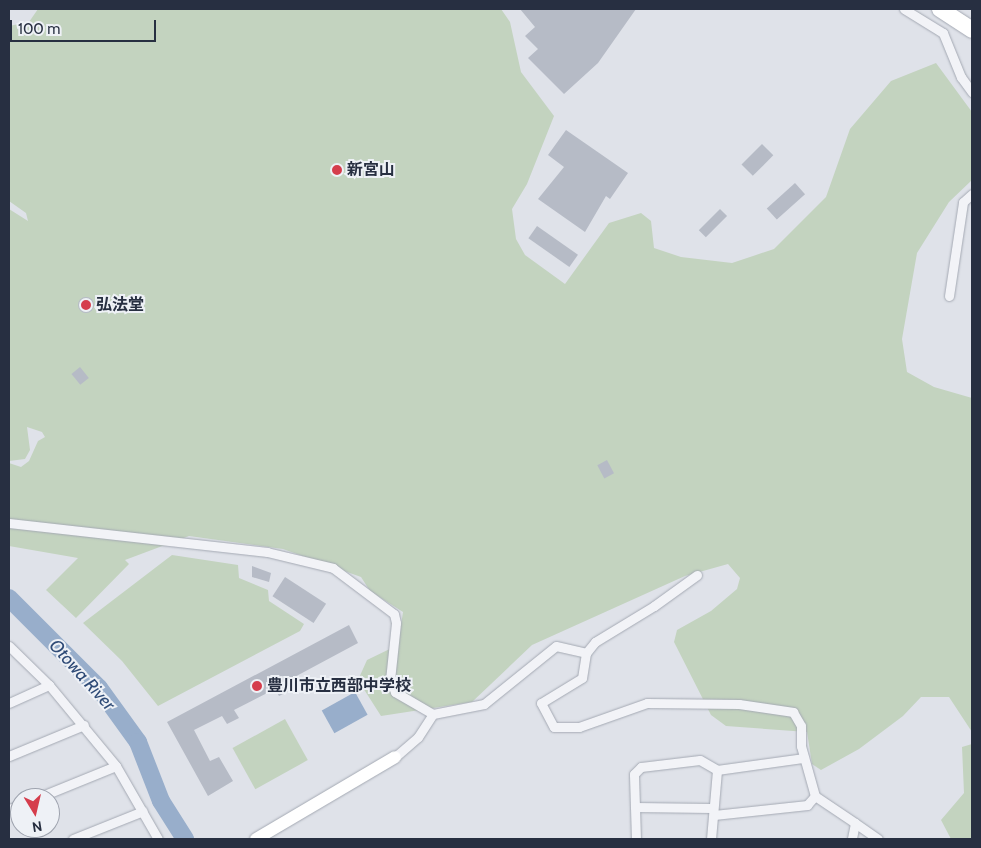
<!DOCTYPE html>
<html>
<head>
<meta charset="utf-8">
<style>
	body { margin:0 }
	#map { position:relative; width:981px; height:848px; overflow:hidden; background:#dfe2e9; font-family:Cabin,"Noto Sans JP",sans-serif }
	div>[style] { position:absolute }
	.green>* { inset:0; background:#c3d3bf; transform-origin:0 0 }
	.water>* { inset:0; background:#98aecb; transform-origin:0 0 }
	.river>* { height:18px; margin:-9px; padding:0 9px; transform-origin:9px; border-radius:9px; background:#98aecb }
	.building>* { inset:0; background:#b6bbc6; transform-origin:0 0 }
	.round { border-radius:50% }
	.roads { filter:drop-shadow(0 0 1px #a4a9b3) drop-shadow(0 0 1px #a4a9b3) }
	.street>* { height:9px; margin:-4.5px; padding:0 4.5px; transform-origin:4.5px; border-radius:4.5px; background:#f2f3f7 }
	.secondary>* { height:12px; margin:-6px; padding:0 6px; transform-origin:6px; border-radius:6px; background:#fff }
	.highway>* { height:16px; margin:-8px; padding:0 8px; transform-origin:8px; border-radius:8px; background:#fff }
	.dots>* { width:14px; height:14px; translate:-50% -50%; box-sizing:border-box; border:2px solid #eef1f6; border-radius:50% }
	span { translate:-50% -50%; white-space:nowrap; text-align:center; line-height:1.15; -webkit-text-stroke:4px #eef1f6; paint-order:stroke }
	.poi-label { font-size:16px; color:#272f41; font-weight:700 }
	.left { translate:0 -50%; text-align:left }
	.water-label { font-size:18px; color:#2f4b77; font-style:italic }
	.frame { position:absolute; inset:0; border:10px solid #272f41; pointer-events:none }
	.north { position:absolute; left:10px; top:788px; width:50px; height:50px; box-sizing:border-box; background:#eef1f6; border:1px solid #9ea3ae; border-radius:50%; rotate:171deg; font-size:14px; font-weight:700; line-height:20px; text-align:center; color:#272f41 }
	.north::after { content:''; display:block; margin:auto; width:18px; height:22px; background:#d53d4c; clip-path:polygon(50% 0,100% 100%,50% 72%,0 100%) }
	.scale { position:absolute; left:10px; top:20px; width:146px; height:22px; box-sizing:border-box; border:2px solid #272f41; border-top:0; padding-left:6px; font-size:15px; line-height:18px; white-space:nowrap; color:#272f41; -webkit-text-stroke:4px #eef1f6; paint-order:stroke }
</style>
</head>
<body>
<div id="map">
	<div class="green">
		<div style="clip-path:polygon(38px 9px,501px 9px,510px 22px,521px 72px,554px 116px,527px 184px,512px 209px,516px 239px,525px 255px,565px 284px,609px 223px,641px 213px,651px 221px,654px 248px,681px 257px,732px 263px,774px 249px,826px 197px,850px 129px,891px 81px,936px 63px,972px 112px,972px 180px,949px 202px,917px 253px,902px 339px,907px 372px,934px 387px,972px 398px,972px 732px,949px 697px,921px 697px,903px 716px,859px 749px,821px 770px,812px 764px,807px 732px,726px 726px,711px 715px,674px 642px,677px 630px,711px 611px,737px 589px,740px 578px,728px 564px,685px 576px,532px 645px,472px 702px,381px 716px,358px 680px,367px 660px,398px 645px,403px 612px,370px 591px,361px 577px,283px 549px,189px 536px,125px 560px,129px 564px,76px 618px,46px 590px,78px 558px,9px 546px,9px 463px,21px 467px,29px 461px,38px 441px,45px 437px,42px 432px,27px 427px,30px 450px,25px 459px,9px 461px,9px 209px,28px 221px,26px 213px,9px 201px,9px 26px,29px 22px)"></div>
		<div style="clip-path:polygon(172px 555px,238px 565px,239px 578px,268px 590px,269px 601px,304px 624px,300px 631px,158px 706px,122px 661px,83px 623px)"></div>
		<div style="left:285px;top:719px;width:47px;height:60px;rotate:61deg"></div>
		<div style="clip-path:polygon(972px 744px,972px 839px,951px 839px,941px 820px,964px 793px,962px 747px)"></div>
	</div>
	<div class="water">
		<div style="left:355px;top:692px;width:26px;height:38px;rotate:61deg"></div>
	</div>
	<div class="river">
		<div style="left:9px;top:598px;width:127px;rotate:45deg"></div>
		<div style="left:99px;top:688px;width:67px;rotate:54.2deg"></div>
		<div style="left:138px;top:742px;width:63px;rotate:68.7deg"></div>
		<div style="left:161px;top:801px;width:45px;rotate:57.7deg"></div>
	</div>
	<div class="building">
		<div style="clip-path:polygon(520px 9px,636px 9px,598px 63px,564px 94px,528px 58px,538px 49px,525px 36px,535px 27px)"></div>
		<div style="clip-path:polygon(566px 130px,628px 173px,610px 199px,606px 196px,585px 232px,538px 199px,564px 167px,548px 155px)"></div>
		<div style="left:762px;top:144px;width:16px;height:29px;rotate:45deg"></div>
		<div style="left:795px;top:183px;width:15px;height:38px;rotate:48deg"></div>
		<div style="left:720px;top:209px;width:10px;height:30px;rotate:45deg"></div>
		<div style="left:537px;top:226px;width:50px;height:15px;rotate:35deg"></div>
		<div class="round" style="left:78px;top:297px;width:16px;height:16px"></div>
		<div style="left:80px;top:367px;width:14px;height:11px;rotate:51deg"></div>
		<div style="left:607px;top:460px;width:15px;height:11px;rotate:62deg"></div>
		<div style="clip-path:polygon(252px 566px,271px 573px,269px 582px,252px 577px)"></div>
		<div style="left:285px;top:577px;width:49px;height:23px;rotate:33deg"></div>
		<div style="clip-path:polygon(349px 625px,358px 643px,289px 680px,293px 689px,279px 696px,275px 689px,234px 710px,239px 718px,227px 724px,222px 716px,194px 730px,210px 761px,219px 757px,233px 781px,208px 796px,167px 722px)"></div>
	</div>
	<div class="roads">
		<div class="street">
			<div style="left:904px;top:9px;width:46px;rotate:31.6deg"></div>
			<div style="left:943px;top:33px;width:48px;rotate:67.8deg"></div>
			<div style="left:961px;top:77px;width:19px;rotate:54deg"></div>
			<div style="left:949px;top:296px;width:95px;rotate:-81.5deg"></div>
			<div style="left:963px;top:202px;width:12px;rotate:-42deg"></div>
			<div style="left:9px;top:523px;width:260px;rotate:6.4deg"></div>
			<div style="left:267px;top:552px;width:68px;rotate:13.6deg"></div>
			<div style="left:333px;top:568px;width:76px;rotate:37deg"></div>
			<div style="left:394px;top:614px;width:9px;rotate:77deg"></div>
			<div style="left:396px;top:623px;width:57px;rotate:96deg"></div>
			<div style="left:390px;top:680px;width:13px;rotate:67deg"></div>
			<div style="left:395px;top:692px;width:44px;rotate:30.1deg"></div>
			<div style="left:433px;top:714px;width:52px;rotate:-11.1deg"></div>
			<div style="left:484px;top:704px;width:92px;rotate:-38.9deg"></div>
			<div style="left:556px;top:646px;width:31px;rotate:13deg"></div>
			<div style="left:697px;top:575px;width:53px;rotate:144.2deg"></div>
			<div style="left:654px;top:606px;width:69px;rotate:148.6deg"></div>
			<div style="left:595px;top:642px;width:14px;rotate:129deg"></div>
			<div style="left:586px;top:653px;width:25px;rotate:99deg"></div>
			<div style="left:582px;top:678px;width:48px;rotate:148.6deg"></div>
			<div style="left:541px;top:703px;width:27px;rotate:62deg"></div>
			<div style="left:554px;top:727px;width:25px"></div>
			<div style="left:579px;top:727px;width:72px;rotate:-19.4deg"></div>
			<div style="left:647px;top:703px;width:92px;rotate:0.6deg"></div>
			<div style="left:739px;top:704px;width:55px;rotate:8.4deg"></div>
			<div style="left:793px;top:712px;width:16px;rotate:60deg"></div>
			<div style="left:801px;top:726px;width:20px;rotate:90deg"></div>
			<div style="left:801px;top:746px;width:52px;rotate:74.4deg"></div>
			<div style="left:815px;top:796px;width:48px;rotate:34deg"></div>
			<div style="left:855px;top:823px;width:16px;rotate:101deg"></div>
			<div style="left:9px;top:646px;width:56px;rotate:44.3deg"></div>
			<div style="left:49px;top:685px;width:105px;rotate:50.4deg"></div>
			<div style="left:116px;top:766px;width:84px;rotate:60.1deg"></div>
			<div style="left:9px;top:703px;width:44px;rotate:-24.2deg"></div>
			<div style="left:9px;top:756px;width:81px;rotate:-22.5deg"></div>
			<div style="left:395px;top:757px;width:30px;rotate:-41deg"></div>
			<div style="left:418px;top:737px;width:27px;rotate:-57deg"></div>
			<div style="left:37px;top:798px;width:85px;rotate:-22.1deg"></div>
			<div style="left:635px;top:807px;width:76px;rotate:0.8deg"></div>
			<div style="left:9px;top:809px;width:12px;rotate:-20deg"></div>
			<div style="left:714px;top:815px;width:94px;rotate:-6.1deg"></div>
			<div style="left:807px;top:805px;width:12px;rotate:-48deg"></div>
			<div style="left:855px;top:823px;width:28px;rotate:35deg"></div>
			<div style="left:73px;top:839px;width:75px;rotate:-21.8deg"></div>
			<div style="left:636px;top:839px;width:65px;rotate:-91.8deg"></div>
			<div style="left:634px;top:774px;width:10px;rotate:-45deg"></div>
			<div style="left:641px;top:767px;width:59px;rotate:-6.8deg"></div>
			<div style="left:700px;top:760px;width:20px;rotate:30deg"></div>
			<div style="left:717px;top:770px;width:88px;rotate:-7.9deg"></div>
			<div style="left:711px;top:839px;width:69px;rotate:-85deg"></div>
		</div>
		<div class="secondary">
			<div style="left:256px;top:839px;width:161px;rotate:-30.5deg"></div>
		</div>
		<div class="highway">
			<div style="left:940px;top:9px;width:38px;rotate:33deg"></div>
		</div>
	</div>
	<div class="dots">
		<div style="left:337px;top:170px;background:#d53d4c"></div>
		<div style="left:86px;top:305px;background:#d53d4c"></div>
		<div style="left:257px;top:686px;background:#d53d4c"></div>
	</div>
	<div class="poi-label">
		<span class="left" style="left:347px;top:170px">新宮山</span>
		<span class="left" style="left:96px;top:305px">弘法堂</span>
		<span class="left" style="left:267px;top:686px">豊川市立西部中学校</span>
	</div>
	<div class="water-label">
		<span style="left:82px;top:675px;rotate:48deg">Otowa River</span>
	</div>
	<div class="frame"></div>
	<div class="north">N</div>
	<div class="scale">100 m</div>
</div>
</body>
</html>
